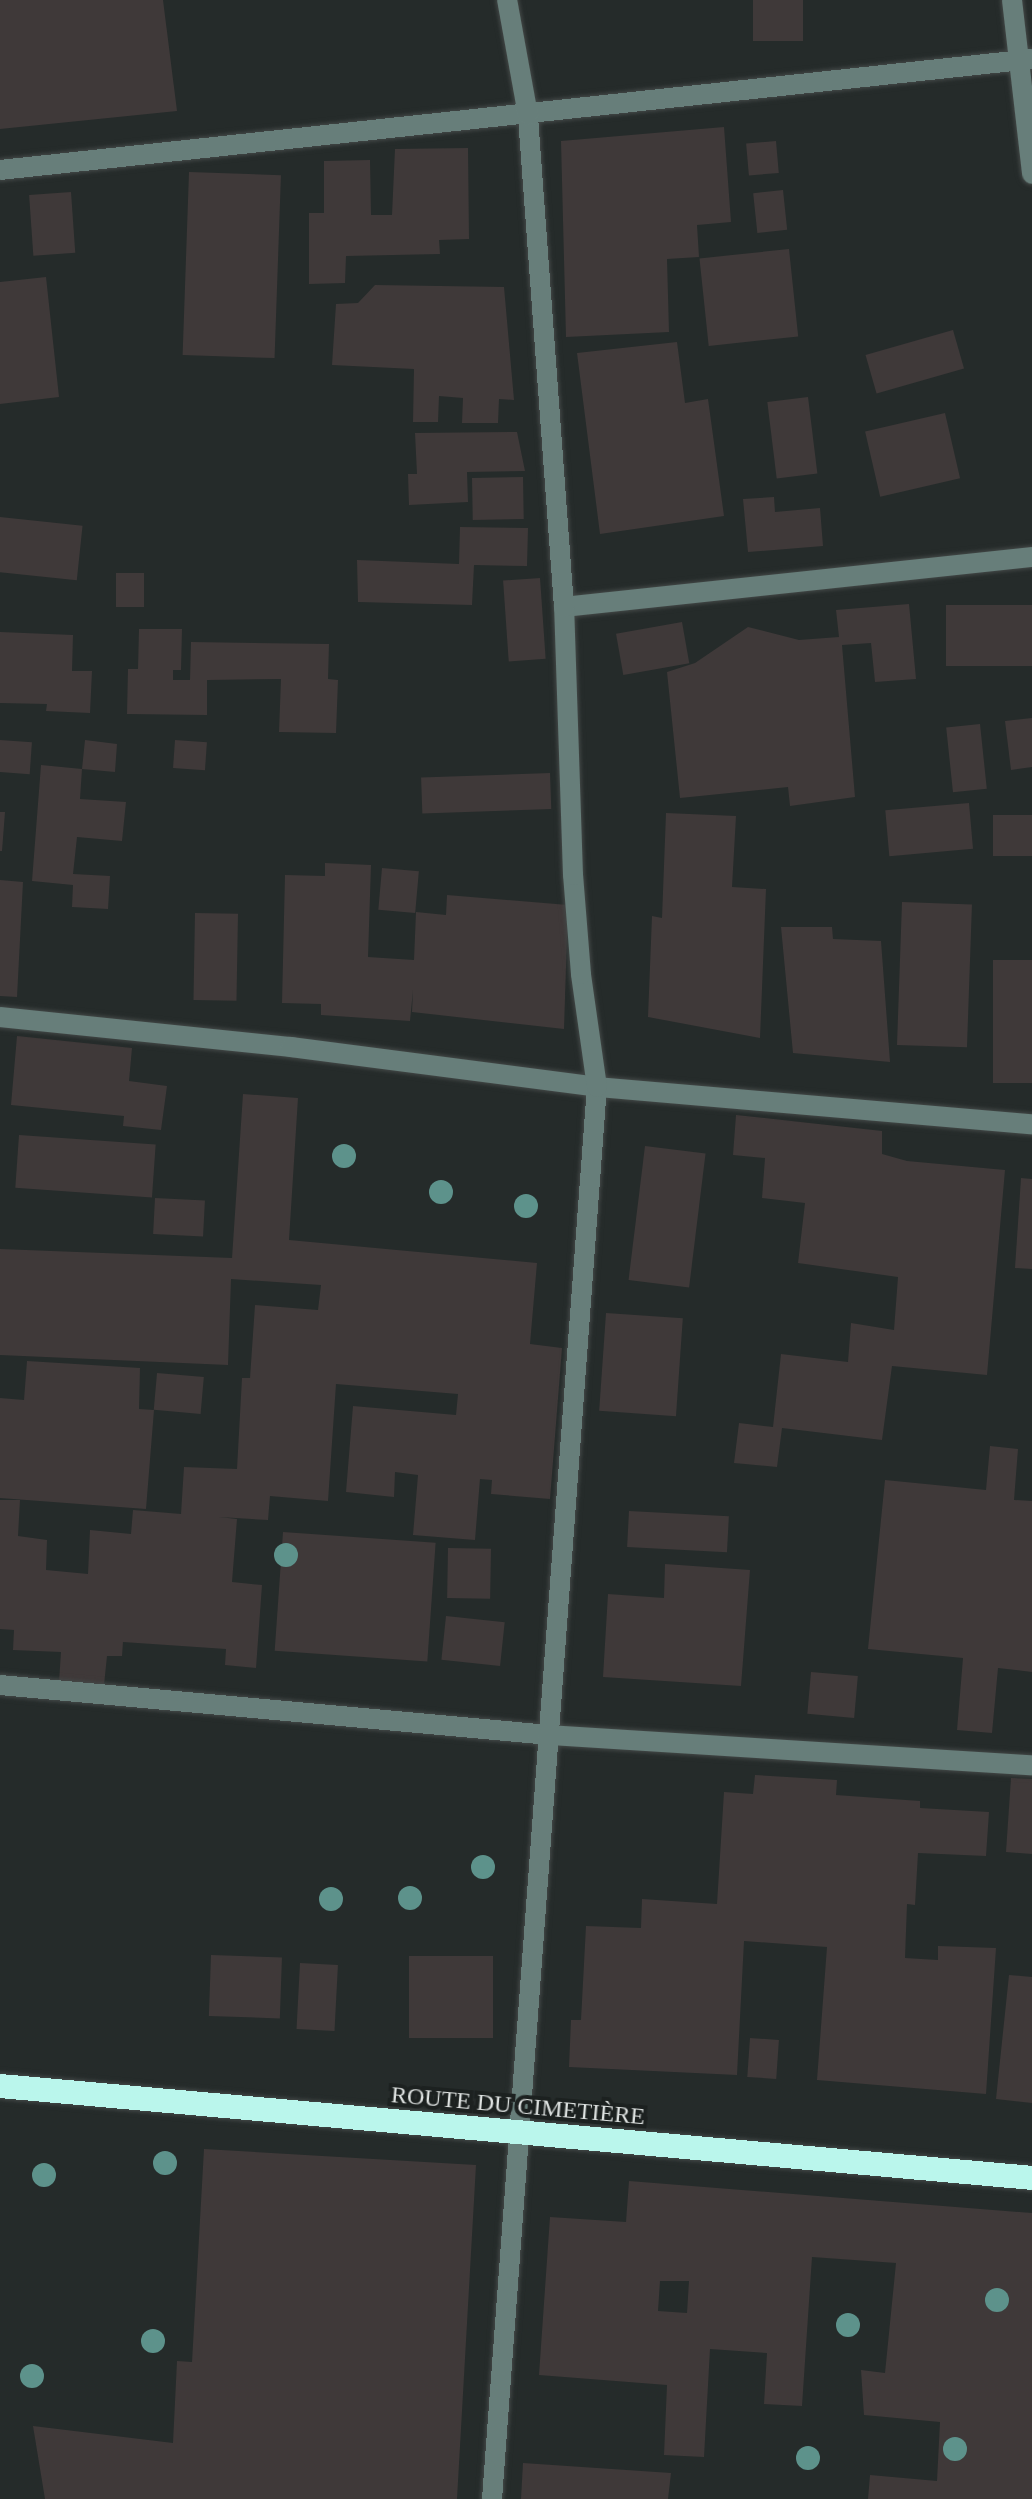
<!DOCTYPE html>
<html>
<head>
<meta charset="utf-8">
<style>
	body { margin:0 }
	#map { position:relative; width:1032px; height:2499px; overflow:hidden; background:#252b2a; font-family:Georgia,serif }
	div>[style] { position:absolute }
	.building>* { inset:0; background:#3f3939; transform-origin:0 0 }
	.roads { filter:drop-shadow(0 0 2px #434847) drop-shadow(0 0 2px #434847) }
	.minor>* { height:20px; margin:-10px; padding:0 10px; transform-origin:10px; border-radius:10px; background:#677e7a }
	.highway>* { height:24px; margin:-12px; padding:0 12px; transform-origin:12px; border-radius:12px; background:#baf6ec }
	.trees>* { width:24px; height:24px; margin:-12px; border-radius:50%; background:#5d928b }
	span { translate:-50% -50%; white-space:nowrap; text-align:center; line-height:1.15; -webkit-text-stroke:8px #1c2120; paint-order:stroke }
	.street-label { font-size:24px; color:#dee2e1 }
</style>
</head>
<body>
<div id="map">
	<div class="building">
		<div style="clip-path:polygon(0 0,163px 0,177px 111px,0 129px)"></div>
		<div style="left:753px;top:0;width:50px;height:41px"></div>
		<div style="clip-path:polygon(724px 127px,731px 222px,697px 225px,699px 257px,667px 259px,669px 332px,566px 337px,561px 141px)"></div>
		<div style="left:776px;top:141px;width:32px;height:30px;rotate:85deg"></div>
		<div style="clip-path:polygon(468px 148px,469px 239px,439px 240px,440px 254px,346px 256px,345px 283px,309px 284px,309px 213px,324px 213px,324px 161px,370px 160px,371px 215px,392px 215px,395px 149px)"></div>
		<div style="left:189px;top:172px;width:92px;height:183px;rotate:2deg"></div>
		<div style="left:783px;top:190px;width:40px;height:30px;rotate:84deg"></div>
		<div style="left:71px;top:192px;width:61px;height:42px;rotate:86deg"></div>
		<div style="left:789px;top:249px;width:88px;height:90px;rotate:84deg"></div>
		<div style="clip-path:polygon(46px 277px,59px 397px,0 404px,0 282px)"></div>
		<div style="clip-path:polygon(375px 285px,504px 287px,514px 400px,499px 399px,498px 423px,462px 423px,463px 398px,439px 396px,438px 422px,413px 422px,414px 369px,332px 365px,336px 304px,358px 303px)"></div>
		<div style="left:953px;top:330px;width:40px;height:91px;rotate:74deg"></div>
		<div style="clip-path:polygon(677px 342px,685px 403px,708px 399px,724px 516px,600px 534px,577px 353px)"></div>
		<div style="left:808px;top:397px;width:77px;height:41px;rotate:83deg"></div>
		<div style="left:945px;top:413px;width:67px;height:82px;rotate:77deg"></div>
		<div style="clip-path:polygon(517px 432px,525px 471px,467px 472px,468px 502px,409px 505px,408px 474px,417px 474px,415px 433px)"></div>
		<div style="left:523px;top:477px;width:42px;height:51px;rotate:89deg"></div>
		<div style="clip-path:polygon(774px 497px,775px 512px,820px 508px,823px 546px,748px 552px,743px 499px)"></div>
		<div style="left:0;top:517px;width:83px;height:55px;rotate:6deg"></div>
		<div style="clip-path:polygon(460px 527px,528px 528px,527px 566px,474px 565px,472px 605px,358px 602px,357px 560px,459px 564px)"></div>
		<div style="left:116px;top:573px;width:28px;height:34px"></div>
		<div style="left:540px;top:578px;width:81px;height:37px;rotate:86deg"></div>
		<div style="clip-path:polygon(909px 604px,916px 679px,875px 682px,871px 643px,842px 645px,855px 797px,790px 806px,788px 787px,680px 798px,667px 672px,695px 663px,748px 627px,799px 640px,839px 637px,836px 610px)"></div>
		<div style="left:1032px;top:605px;width:61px;height:86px;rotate:90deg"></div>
		<div style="left:682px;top:622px;width:42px;height:67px;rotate:80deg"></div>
		<div style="clip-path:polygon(139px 629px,182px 629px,181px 670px,173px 670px,173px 680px,190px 680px,191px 642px,329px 644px,328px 679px,338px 680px,336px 733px,279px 732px,281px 679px,207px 680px,207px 715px,127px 714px,128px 669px,138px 669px)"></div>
		<div style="clip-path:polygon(0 632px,73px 635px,72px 671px,92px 671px,90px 713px,46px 711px,47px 704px,0 703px)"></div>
		<div style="clip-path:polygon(1032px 718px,1032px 767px,1011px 770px,1005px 721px)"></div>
		<div style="left:980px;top:724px;width:65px;height:34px;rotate:84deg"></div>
		<div style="left:0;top:740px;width:32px;height:32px;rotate:4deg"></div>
		<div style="clip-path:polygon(85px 740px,117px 744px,115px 772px,82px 769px,80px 799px,126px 802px,122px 841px,77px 837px,73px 874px,110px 876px,108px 909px,72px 907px,73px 885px,32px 881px,41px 765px,82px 769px)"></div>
		<div style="left:175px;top:740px;width:32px;height:28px;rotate:4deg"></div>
		<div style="left:550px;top:773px;width:36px;height:129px;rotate:88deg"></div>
		<div style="left:969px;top:803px;width:46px;height:84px;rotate:85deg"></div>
		<div style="clip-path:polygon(0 812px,5px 812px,2px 851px,0 851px)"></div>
		<div style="clip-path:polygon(666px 813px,736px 816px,732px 887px,766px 889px,760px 1038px,648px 1017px,652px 916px,662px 918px)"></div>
		<div style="left:1032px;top:815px;width:41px;height:39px;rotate:90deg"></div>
		<div style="clip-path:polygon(325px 863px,371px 865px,368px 957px,414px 960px,416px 912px,446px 915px,447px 895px,568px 905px,564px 1029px,412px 1012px,413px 990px,410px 1021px,321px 1015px,321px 1004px,282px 1003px,285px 875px,325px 876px)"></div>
		<div style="left:382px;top:868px;width:37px;height:42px;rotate:5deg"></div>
		<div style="clip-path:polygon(0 880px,23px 882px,17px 997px,0 996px)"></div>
		<div style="left:902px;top:902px;width:70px;height:143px;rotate:2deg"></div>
		<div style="left:195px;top:913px;width:43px;height:87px;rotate:1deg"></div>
		<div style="clip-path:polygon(781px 927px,832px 927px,833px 939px,881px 941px,890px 1062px,793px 1053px)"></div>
		<div style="left:993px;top:960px;width:39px;height:123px"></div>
		<div style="clip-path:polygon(17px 1036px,132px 1048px,129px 1081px,167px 1086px,161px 1130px,123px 1126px,124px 1116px,11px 1105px)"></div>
		<div style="clip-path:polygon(243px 1094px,298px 1098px,289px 1240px,537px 1263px,530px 1344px,562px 1348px,550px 1499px,491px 1494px,492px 1480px,480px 1479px,475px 1540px,413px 1535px,418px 1475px,395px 1472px,394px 1497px,346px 1492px,353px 1406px,456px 1415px,458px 1394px,336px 1384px,328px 1501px,270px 1496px,268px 1520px,219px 1517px,237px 1519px,232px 1582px,262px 1585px,256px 1668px,225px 1665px,226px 1649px,123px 1642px,122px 1656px,107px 1656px,104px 1685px,59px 1682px,61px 1652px,13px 1650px,14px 1630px,0 1629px,0 1500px,20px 1500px,18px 1536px,47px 1540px,46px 1570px,88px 1574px,90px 1530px,131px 1534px,133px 1510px,181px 1514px,184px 1467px,237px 1469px,242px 1378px,250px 1378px,255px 1305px,318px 1310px,321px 1285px,231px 1279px,228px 1365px,0 1355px,0 1249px,232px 1258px)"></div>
		<div style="clip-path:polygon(736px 1115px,882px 1131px,882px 1154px,907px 1161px,1005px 1170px,987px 1375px,892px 1366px,882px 1440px,782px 1428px,777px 1467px,734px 1463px,739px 1423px,773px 1427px,781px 1354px,848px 1362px,851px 1323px,894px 1330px,898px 1277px,798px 1263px,805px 1203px,762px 1198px,765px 1158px,733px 1155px)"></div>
		<div style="left:19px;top:1135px;width:137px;height:53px;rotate:4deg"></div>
		<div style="left:645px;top:1146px;width:61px;height:135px;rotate:7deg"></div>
		<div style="clip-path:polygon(1021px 1178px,1032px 1179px,1032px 1269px,1015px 1268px)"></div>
		<div style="left:155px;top:1198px;width:50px;height:36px;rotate:3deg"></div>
		<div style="left:606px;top:1313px;width:77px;height:98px;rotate:4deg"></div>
		<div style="clip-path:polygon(27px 1361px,140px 1368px,139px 1409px,154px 1410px,146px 1509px,0 1498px,0 1398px,24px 1400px)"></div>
		<div style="left:157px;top:1373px;width:47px;height:37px;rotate:5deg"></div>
		<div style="clip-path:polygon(990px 1446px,1018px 1449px,1014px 1500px,1032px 1501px,1032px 1672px,998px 1668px,992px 1733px,957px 1730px,963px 1658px,868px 1649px,885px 1480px,986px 1490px)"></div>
		<div style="left:629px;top:1511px;width:100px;height:36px;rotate:3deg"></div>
		<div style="left:283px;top:1532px;width:153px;height:119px;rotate:4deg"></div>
		<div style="left:448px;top:1548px;width:43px;height:50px;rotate:1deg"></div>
		<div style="clip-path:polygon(665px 1564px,750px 1570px,741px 1686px,603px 1677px,608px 1594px,664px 1598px)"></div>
		<div style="left:446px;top:1616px;width:59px;height:44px;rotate:6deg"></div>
		<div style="left:811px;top:1672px;width:47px;height:42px;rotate:5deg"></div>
		<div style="clip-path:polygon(755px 1775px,837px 1780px,836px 1795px,920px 1801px,920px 1808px,989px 1812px,986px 1856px,918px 1853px,915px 1905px,907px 1904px,905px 1958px,938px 1960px,938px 1946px,996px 1948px,986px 2094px,817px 2080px,827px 1947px,744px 1941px,737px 2075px,569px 2067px,571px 2020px,581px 2020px,586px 1926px,641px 1928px,642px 1899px,717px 1904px,724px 1792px,753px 1794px)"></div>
		<div style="clip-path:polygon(1011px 1778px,1032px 1779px,1032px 1854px,1006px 1852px)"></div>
		<div style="left:211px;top:1955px;width:71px;height:61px;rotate:2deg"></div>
		<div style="left:409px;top:1956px;width:84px;height:82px"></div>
		<div style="left:300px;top:1963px;width:38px;height:66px;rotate:3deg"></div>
		<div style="clip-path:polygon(1009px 1975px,1032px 1977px,1032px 2103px,996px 2099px)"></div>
		<div style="left:750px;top:2038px;width:29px;height:39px;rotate:4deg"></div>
		<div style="clip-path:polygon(204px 2149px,476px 2165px,457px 2499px,45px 2499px,33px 2426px,173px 2443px,177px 2361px,192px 2362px)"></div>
		<div style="clip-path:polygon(evenodd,629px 2181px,1032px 2213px,1032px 2499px,868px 2499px,870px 2475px,937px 2481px,940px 2422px,864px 2415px,861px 2370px,885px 2373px,896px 2263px,812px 2257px,802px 2406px,764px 2404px,767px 2353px,710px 2349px,704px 2457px,664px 2455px,667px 2385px,539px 2375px,550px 2217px,626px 2222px,629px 2181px,660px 2281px,689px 2281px,687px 2313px,658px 2311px,660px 2281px)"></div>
		<div style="clip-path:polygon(523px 2463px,671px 2473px,668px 2499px,521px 2499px)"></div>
	</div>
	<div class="roads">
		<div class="minor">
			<div style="left:1012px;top:0;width:175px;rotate:83.4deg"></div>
			<div style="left:0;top:170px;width:1038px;rotate:-6.14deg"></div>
			<div style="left:564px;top:607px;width:471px;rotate:-6.1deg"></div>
			<div style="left:0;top:1017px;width:293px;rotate:5.9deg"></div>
			<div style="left:291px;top:1047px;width:309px;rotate:7.4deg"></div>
			<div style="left:597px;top:1087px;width:437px;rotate:4.9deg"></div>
			<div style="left:0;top:1685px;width:551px;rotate:5.2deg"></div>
			<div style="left:549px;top:1735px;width:484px;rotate:3.6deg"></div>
			<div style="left:492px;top:2499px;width:1416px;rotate:-85.75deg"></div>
			<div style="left:597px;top:1087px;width:114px;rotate:-98.1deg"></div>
			<div style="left:581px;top:974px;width:99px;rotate:-94.6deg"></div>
			<div style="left:573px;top:875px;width:268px;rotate:-91.9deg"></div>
			<div style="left:564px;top:607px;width:493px;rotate:-94.2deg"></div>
			<div style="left:528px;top:115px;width:117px;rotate:-100.3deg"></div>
		</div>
		<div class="highway">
			<div style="left:0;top:2086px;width:1036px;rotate:5.09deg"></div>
		</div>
	</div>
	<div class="trees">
		<div style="left:344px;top:1156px"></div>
		<div style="left:441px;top:1192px"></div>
		<div style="left:526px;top:1206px"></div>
		<div style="left:286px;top:1555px"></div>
		<div style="left:483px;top:1867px"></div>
		<div style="left:410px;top:1898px"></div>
		<div style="left:331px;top:1899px"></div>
		<div style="left:165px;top:2163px"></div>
		<div style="left:44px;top:2175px"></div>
		<div style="left:997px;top:2300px"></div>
		<div style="left:848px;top:2325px"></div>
		<div style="left:153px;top:2341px"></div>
		<div style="left:32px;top:2376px"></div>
		<div style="left:955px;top:2449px"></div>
		<div style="left:808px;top:2458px"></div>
	</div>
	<div class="street-label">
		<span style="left:518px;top:2106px;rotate:5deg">ROUTE DU CIMETIÈRE</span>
	</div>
</div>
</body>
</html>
